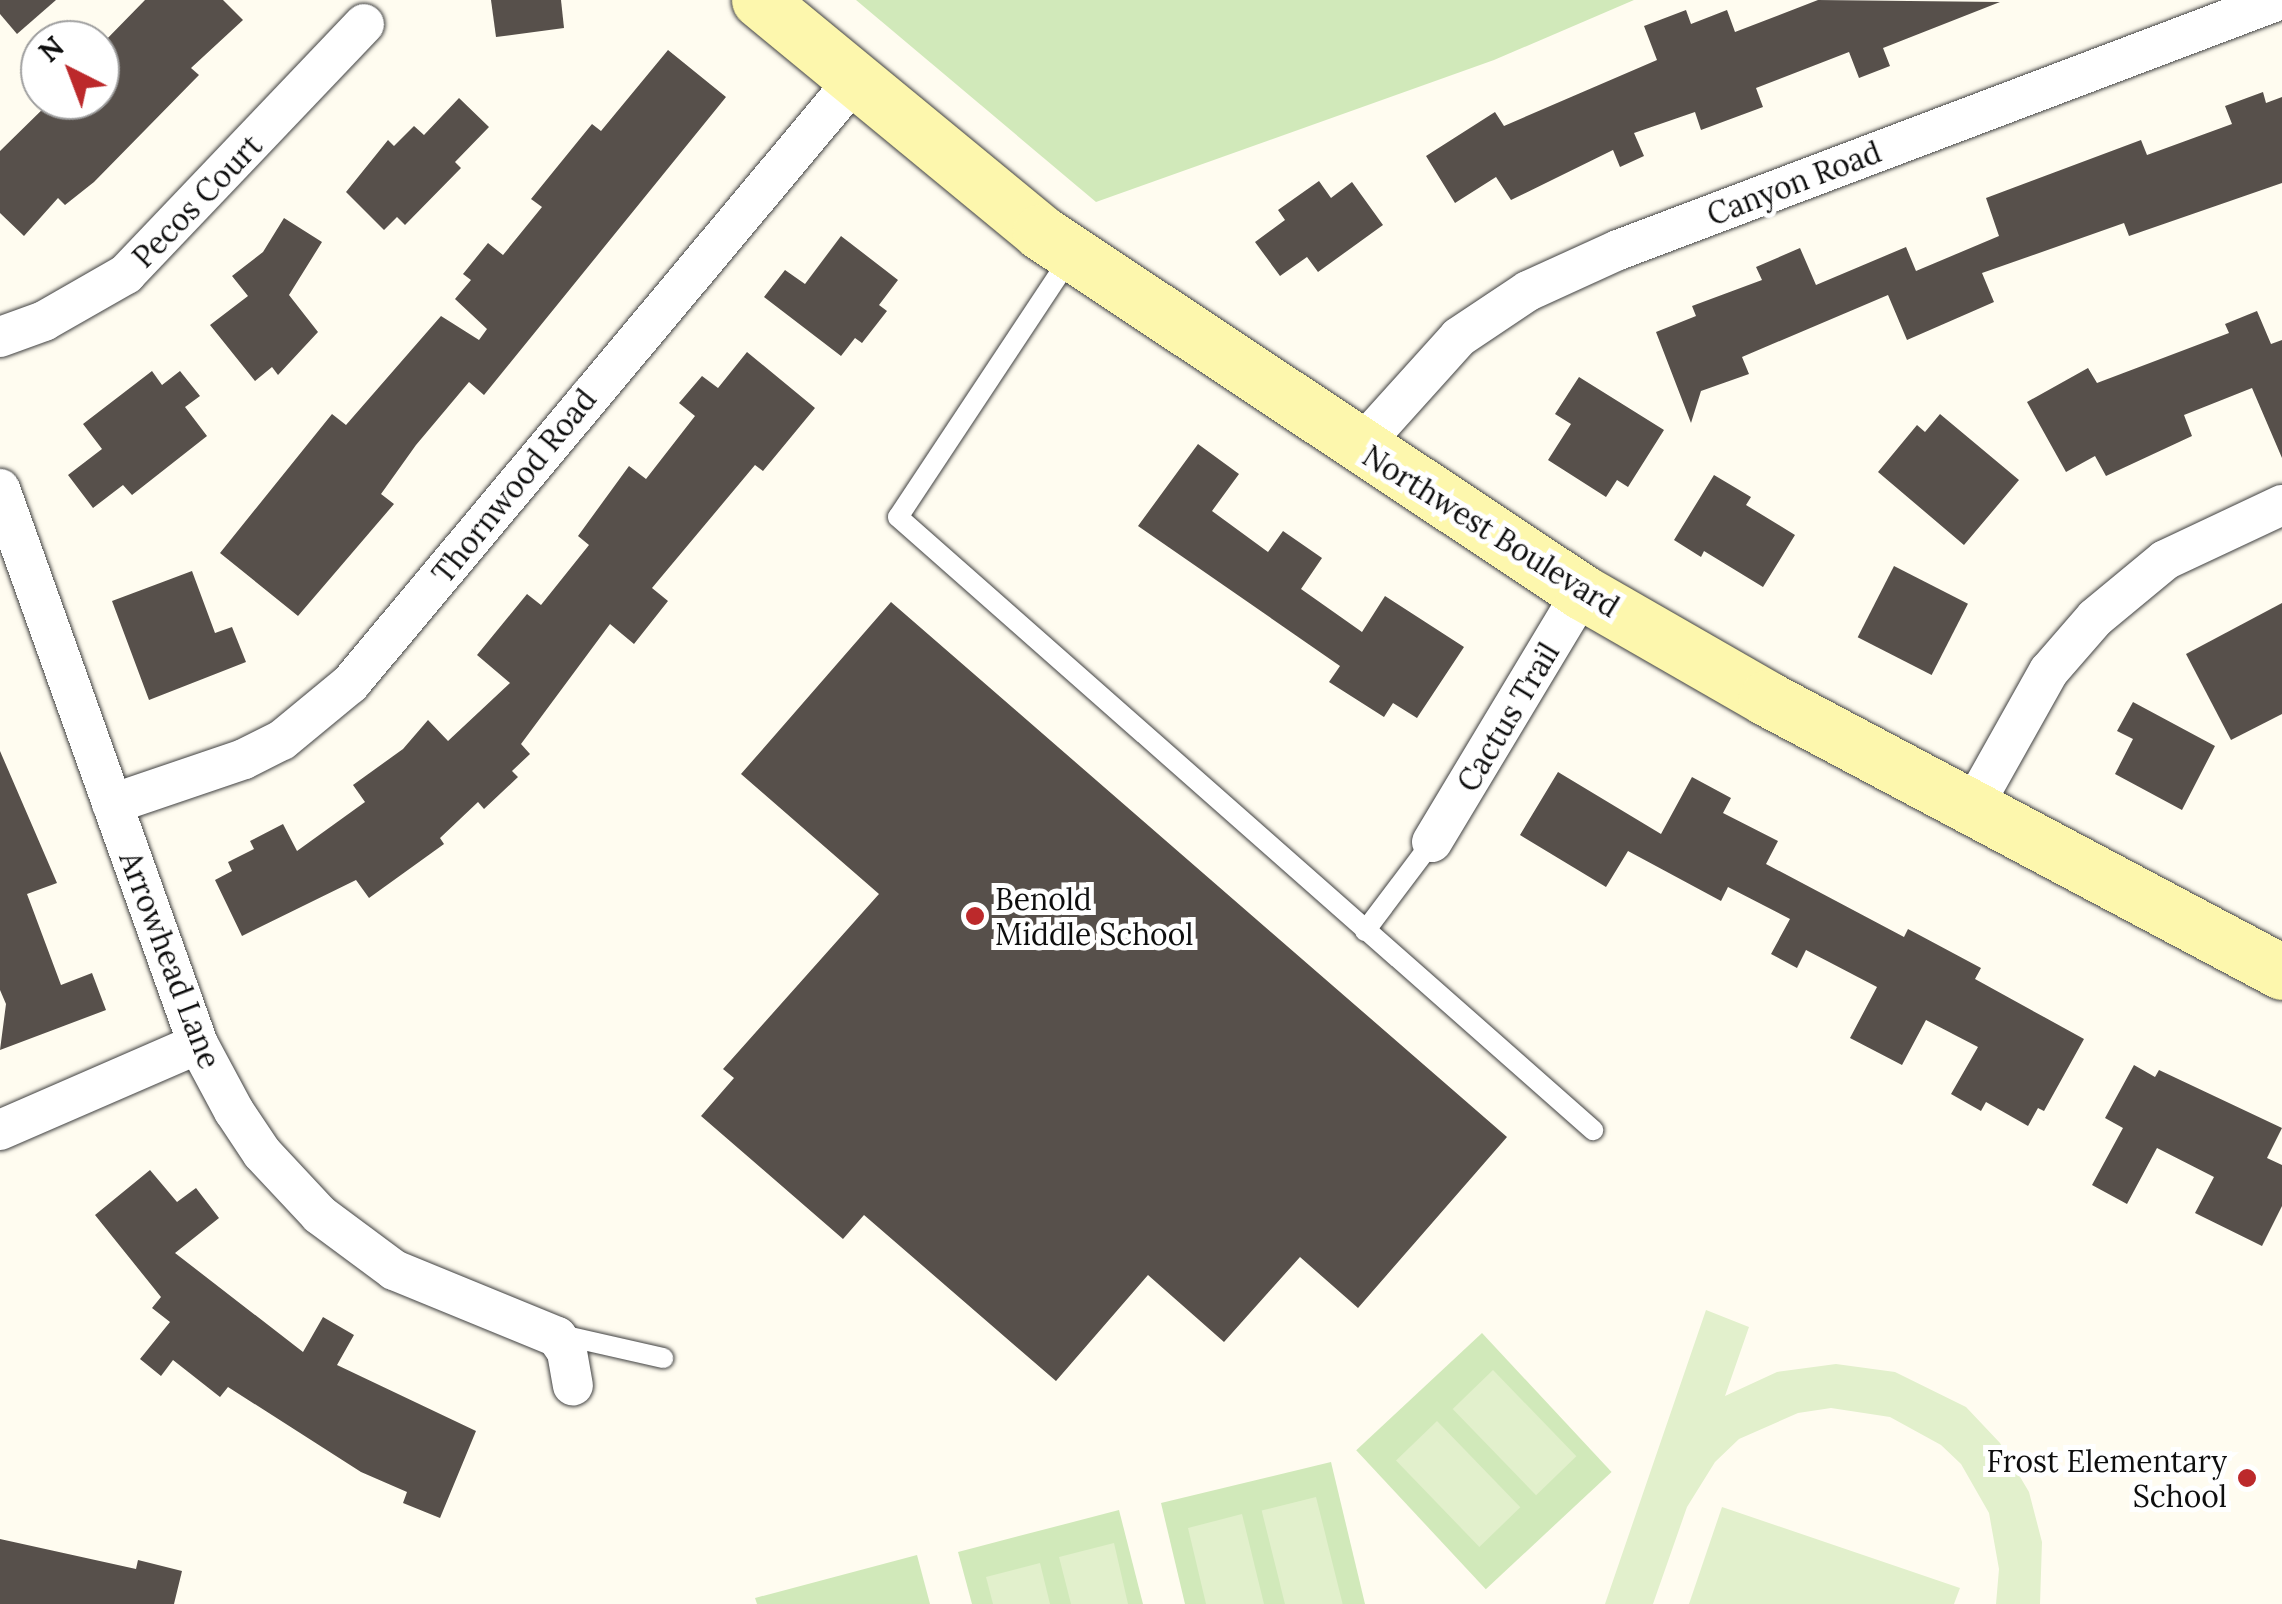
<!DOCTYPE html>
<html>
<head>
<meta charset="utf-8">
<style>
	body { margin:0 }
	#map { position:relative; width:2282px; height:1604px; overflow:hidden; background:#fffcf0; font-family:Lora,serif }
	div>[style] { position:absolute }
	.green>* { inset:0; background:#d1e9ba; transform-origin:0 0 }
	.pitch>* { inset:0; background:#e2f0cc; transform-origin:0 0 }
	.building>* { inset:0; background:#57504b; transform-origin:0 0 }
	.roads { filter:drop-shadow(0 0 2px #414141) drop-shadow(0 0 2px #414141) }
	.lane>* { height:20px; margin:-10px; padding:0 10px; transform-origin:10px; border-radius:10px; background:#fff }
	.street>* { height:40px; margin:-20px; padding:0 20px; transform-origin:20px; border-radius:20px; background:#fff }
	.secondary>* { height:55px; margin:-27.5px; padding:0 27.5px; transform-origin:27.5px; border-radius:27.5px; background:#fdf7ad }
	.dots>* { width:28px; height:28px; translate:-50% -50%; box-sizing:border-box; border:5px solid #fff; border-radius:50% }
	span { translate:-50% -50%; white-space:nowrap; text-align:center; line-height:1.15; -webkit-text-stroke:10px #fff; paint-order:stroke }
	.street-label { font-size:30px; color:#0e0e0e }
	.poi-label { font-size:30px; color:#0e0e0e }
	.left { translate:0 -50%; text-align:left }
	.right { translate:-100% -50%; text-align:right }
	.north { position:absolute; left:20px; top:20px; width:100px; height:100px; box-sizing:border-box; background:#fff; border:2px solid #9f9f9f; border-radius:50%; rotate:318deg; font-size:28px; font-weight:700; line-height:40px; text-align:center; color:#0e0e0e }
	.north::after { content:''; display:block; margin:auto; width:35px; height:45px; background:#bc292b; clip-path:polygon(50% 0,100% 100%,50% 72%,0 100%) }
</style>
</head>
<body>
<div id="map">
	<div class="green">
		<div style="clip-path:polygon(856px 0,1634px 0,1494px 60px,1096px 202px)"></div>
		<div style="left:1482px;top:1333px;width:190px;height:172px;rotate:47deg"></div>
		<div style="clip-path:polygon(1331px 1462px,1365px 1604px,1185px 1604px,1161px 1503px)"></div>
		<div style="clip-path:polygon(1119px 1510px,1143px 1604px,972px 1604px,958px 1552px)"></div>
		<div style="clip-path:polygon(917px 1555px,930px 1604px,757px 1604px,755px 1598px)"></div>
	</div>
	<div class="pitch">
		<div style="clip-path:polygon(1706px 1310px,1749px 1327px,1725px 1396px,1777px 1372px,1836px 1364px,1895px 1372px,1966px 1407px,2000px 1443px,2029px 1492px,2042px 1542px,2040px 1604px,1996px 1604px,1999px 1569px,1989px 1513px,1961px 1464px,1941px 1445px,1890px 1417px,1831px 1408px,1798px 1413px,1739px 1439px,1715px 1462px,1687px 1507px,1653px 1604px,1605px 1604px)"></div>
		<div style="left:1493px;top:1370px;width:120px;height:56px;rotate:46deg"></div>
		<div style="left:1437px;top:1421px;width:120px;height:57px;rotate:46deg"></div>
		<div style="left:1316px;top:1497px;width:110px;height:56px;rotate:76deg"></div>
		<div style="clip-path:polygon(1722px 1507px,1960px 1588px,1954px 1604px,1689px 1604px)"></div>
		<div style="clip-path:polygon(1242px 1514px,1264px 1604px,1206px 1604px,1188px 1528px)"></div>
		<div style="clip-path:polygon(1114px 1543px,1128px 1604px,1071px 1604px,1059px 1557px)"></div>
		<div style="clip-path:polygon(1040px 1563px,1050px 1604px,993px 1604px,986px 1577px)"></div>
	</div>
	<div class="building">
		<div style="clip-path:polygon(0 0,56px 0,17px 34px,0 14px)"></div>
		<div style="clip-path:polygon(145px 0,223px 0,243px 20px,191px 68px,199px 75px,94px 182px,65px 205px,58px 198px,24px 236px,0 213px,0 151px,52px 100px,100px 100px,100px 46px)"></div>
		<div style="clip-path:polygon(491px 0,561px 0,564px 28px,496px 37px)"></div>
		<div style="clip-path:polygon(1818px 0,2000px 2px,1883px 48px,1890px 66px,1859px 78px,1849px 52px,1756px 88px,1763px 107px,1701px 130px,1695px 112px,1634px 133px,1644px 156px,1620px 167px,1613px 150px,1511px 200px,1496px 177px,1455px 203px,1426px 156px,1495px 112px,1504px 126px,1657px 60px,1644px 26px,1686px 10px,1691px 24px,1727px 10px,1735px 32px)"></div>
		<div style="clip-path:polygon(668px 50px,726px 97px,484px 395px,469px 382px,416px 445px,381px 494px,394px 504px,298px 616px,220px 553px,332px 414px,346px 425px,441px 316px,479px 340px,487px 329px,455px 299px,471px 280px,463px 274px,488px 243px,503px 255px,542px 207px,531px 199px,592px 124px,601px 131px)"></div>
		<div style="clip-path:polygon(2263px 92px,2266px 103px,2282px 97px,2282px 183px,2129px 236px,2124px 223px,1982px 273px,1994px 302px,1907px 340px,1888px 295px,1742px 357px,1749px 374px,1701px 391px,1691px 423px,1656px 332px,1696px 316px,1692px 306px,1762px 280px,1756px 267px,1800px 248px,1816px 285px,1906px 247px,1916px 271px,1999px 236px,1986px 198px,2141px 140px,2147px 155px,2232px 124px,2225px 106px)"></div>
		<div style="clip-path:polygon(459px 98px,489px 127px,455px 162px,461px 168px,405px 225px,397px 217px,384px 230px,346px 192px,388px 140px,394px 146px,414px 126px,424px 135px)"></div>
		<div style="clip-path:polygon(1319px 181px,1331px 198px,1352px 182px,1383px 225px,1318px 272px,1307px 257px,1280px 276px,1255px 242px,1285px 220px,1278px 210px)"></div>
		<div style="clip-path:polygon(284px 218px,322px 242px,289px 295px,318px 332px,278px 375px,272px 367px,255px 381px,210px 325px,248px 296px,232px 276px,263px 252px)"></div>
		<div style="clip-path:polygon(841px 236px,898px 280px,879px 305px,887px 311px,862px 343px,855px 338px,841px 356px,764px 297px,785px 270px,805px 284px)"></div>
		<div style="clip-path:polygon(2257px 311px,2271px 344px,2282px 340px,2282px 458px,2252px 388px,2184px 415px,2192px 436px,2106px 476px,2095px 456px,2066px 472px,2027px 402px,2088px 368px,2097px 383px,2229px 333px,2225px 324px)"></div>
		<div style="clip-path:polygon(747px 352px,815px 408px,763px 471px,755px 465px,652px 588px,668px 601px,634px 644px,610px 624px,521px 744px,530px 754px,512px 771px,518px 777px,484px 809px,478px 802px,440px 838px,444px 844px,369px 898px,356px 880px,242px 936px,215px 880px,232px 871px,228px 862px,254px 849px,250px 841px,283px 824px,297px 851px,365px 802px,353px 785px,403px 749px,428px 720px,448px 741px,510px 683px,477px 655px,527px 594px,541px 605px,589px 545px,578px 536px,629px 466px,646px 479px,695px 416px,679px 403px,702px 376px,718px 388px)"></div>
		<div style="clip-path:polygon(152px 371px,162px 385px,180px 371px,200px 396px,185px 407px,207px 436px,132px 495px,123px 485px,93px 508px,68px 475px,102px 449px,83px 424px)"></div>
		<div style="clip-path:polygon(1579px 377px,1664px 430px,1628px 487px,1617px 480px,1606px 497px,1548px 460px,1571px 424px,1555px 414px)"></div>
		<div style="clip-path:polygon(1940px 414px,2019px 480px,1964px 545px,1878px 472px,1917px 425px,1925px 432px)"></div>
		<div style="clip-path:polygon(1198px 444px,1239px 474px,1212px 511px,1268px 552px,1283px 531px,1322px 558px,1301px 589px,1362px 632px,1385px 596px,1464px 647px,1417px 718px,1393px 703px,1384px 717px,1329px 682px,1340px 666px,1138px 526px)"></div>
		<div style="clip-path:polygon(1714px 475px,1751px 497px,1746px 505px,1795px 535px,1763px 587px,1704px 551px,1701px 557px,1674px 540px)"></div>
		<div style="left:1894px;top:566px;width:83px;height:80px;rotate:27deg"></div>
		<div style="clip-path:polygon(192px 571px,215px 633px,232px 627px,246px 662px,149px 700px,112px 601px)"></div>
		<div style="clip-path:polygon(891px 602px,1507px 1137px,1358px 1308px,1300px 1257px,1224px 1342px,1148px 1275px,1056px 1381px,864px 1215px,843px 1239px,701px 1116px,734px 1078px,723px 1069px,879px 894px,741px 774px)"></div>
		<div style="clip-path:polygon(2282px 603px,2282px 714px,2231px 740px,2186px 654px)"></div>
		<div style="clip-path:polygon(2133px 702px,2215px 746px,2182px 810px,2115px 774px,2133px 739px,2117px 731px)"></div>
		<div style="clip-path:polygon(0 751px,57px 883px,27px 894px,61px 985px,92px 973px,106px 1010px,0 1050px,6px 1004px,0 990px)"></div>
		<div style="clip-path:polygon(1558px 772px,1661px 834px,1692px 777px,1731px 798px,1723px 813px,1778px 841px,1766px 864px,1904px 937px,1908px 929px,1981px 968px,1975px 979px,2084px 1039px,2044px 1111px,2038px 1108px,2028px 1126px,1986px 1102px,1981px 1111px,1951px 1094px,1978px 1047px,1926px 1020px,1902px 1065px,1850px 1038px,1877px 987px,1806px 950px,1797px 968px,1771px 954px,1790px 919px,1728px 887px,1721px 901px,1628px 851px,1606px 887px,1520px 835px)"></div>
		<div style="clip-path:polygon(2134px 1065px,2155px 1077px,2159px 1070px,2282px 1128px,2267px 1158px,2282px 1165px,2282px 1206px,2262px 1246px,2195px 1213px,2214px 1177px,2157px 1148px,2127px 1204px,2092px 1185px,2123px 1128px,2105px 1118px)"></div>
		<div style="clip-path:polygon(150px 1170px,177px 1202px,196px 1188px,219px 1218px,175px 1253px,303px 1352px,323px 1317px,354px 1335px,337px 1365px,476px 1431px,440px 1518px,403px 1503px,407px 1492px,361px 1472px,228px 1387px,220px 1397px,173px 1360px,161px 1376px,140px 1359px,170px 1322px,152px 1308px,161px 1297px,95px 1215px)"></div>
		<div style="clip-path:polygon(0 1539px,136px 1569px,138px 1560px,182px 1571px,174px 1604px,0 1604px)"></div>
	</div>
	<div class="roads">
		<div class="lane">
			<div style="left:1071px;top:256px;width:313px;rotate:123.5deg"></div>
			<div style="left:898px;top:517px;width:927px;rotate:41.41deg"></div>
			<div style="left:1365px;top:931px;width:111px;rotate:-53deg"></div>
			<div style="left:557px;top:1334px;width:109px;rotate:12.8deg"></div>
		</div>
		<div class="street">
			<div style="left:0;top:337px;width:47px;rotate:-20deg"></div>
			<div style="left:44px;top:321px;width:95px;rotate:-29.8deg"></div>
			<div style="left:126px;top:274px;width:345px;rotate:-46.4deg"></div>
			<div style="left:1359px;top:448px;width:149px;rotate:-48deg"></div>
			<div style="left:1459px;top:337px;width:83px;rotate:-33.7deg"></div>
			<div style="left:1528px;top:291px;width:99px;rotate:-24.5deg"></div>
			<div style="left:1618px;top:250px;width:707px;rotate:-20.72deg"></div>
			<div style="left:0;top:489px;width:589px;rotate:70.37deg"></div>
			<div style="left:198px;top:1044px;width:76px;rotate:61.8deg"></div>
			<div style="left:234px;top:1111px;width:50px;rotate:56.3deg"></div>
			<div style="left:262px;top:1153px;width:85px;rotate:46.9deg"></div>
			<div style="left:320px;top:1215px;width:92px;rotate:36.6deg"></div>
			<div style="left:394px;top:1270px;width:176px;rotate:22.3deg"></div>
			<div style="left:557px;top:1337px;width:18px;rotate:56deg"></div>
			<div style="left:567px;top:1352px;width:34px;rotate:80deg"></div>
			<div style="left:112px;top:804px;width:139px;rotate:-18.8deg"></div>
			<div style="left:244px;top:759px;width:42px;rotate:-26.6deg"></div>
			<div style="left:282px;top:740px;width:88px;rotate:-39.5deg"></div>
			<div style="left:350px;top:684px;width:784px;rotate:-50.12deg"></div>
			<div style="left:1972px;top:808px;width:157px;rotate:-60.7deg"></div>
			<div style="left:2049px;top:671px;width:70px;rotate:-49deg"></div>
			<div style="left:2095px;top:618px;width:91px;rotate:-39.6deg"></div>
			<div style="left:2165px;top:560px;width:129px;rotate:-25.2deg"></div>
			<div style="left:1432px;top:842px;width:292px;rotate:-59deg"></div>
			<div style="left:0;top:1130px;width:216px;rotate:-23.5deg"></div>
		</div>
		<div class="secondary">
			<div style="left:759px;top:0;width:364px;rotate:39.5deg"></div>
			<div style="left:1040px;top:232px;width:651px;rotate:33.59deg"></div>
			<div style="left:1582px;top:592px;width:212px;rotate:29.9deg"></div>
			<div style="left:1766px;top:698px;width:584px;rotate:27.97deg"></div>
		</div>
	</div>
	<div class="dots">
		<div style="left:975px;top:916px;background:#bc292b"></div>
		<div style="left:2247px;top:1478px;background:#bc292b"></div>
	</div>
	<div class="street-label">
		<span style="left:1794px;top:183px;rotate:-21deg">Canyon Road</span>
		<span style="left:197px;top:201px;rotate:-46deg">Pecos Court</span>
		<span style="left:514px;top:486px;rotate:-51deg">Thornwood Road</span>
		<span style="left:1491px;top:531px;rotate:32deg">Northwest Boulevard</span>
		<span style="left:1508px;top:717px;rotate:-59deg">Cactus Trail</span>
		<span style="left:170px;top:960px;rotate:69deg">Arrowhead Lane</span>
	</div>
	<div class="poi-label">
		<span class="left" style="left:995px;top:916px">Benold<br>Middle School</span>
		<span class="right" style="left:2227px;top:1478px">Frost Elementary<br>School</span>
	</div>
	<div class="north">N</div>
</div>
</body>
</html>
